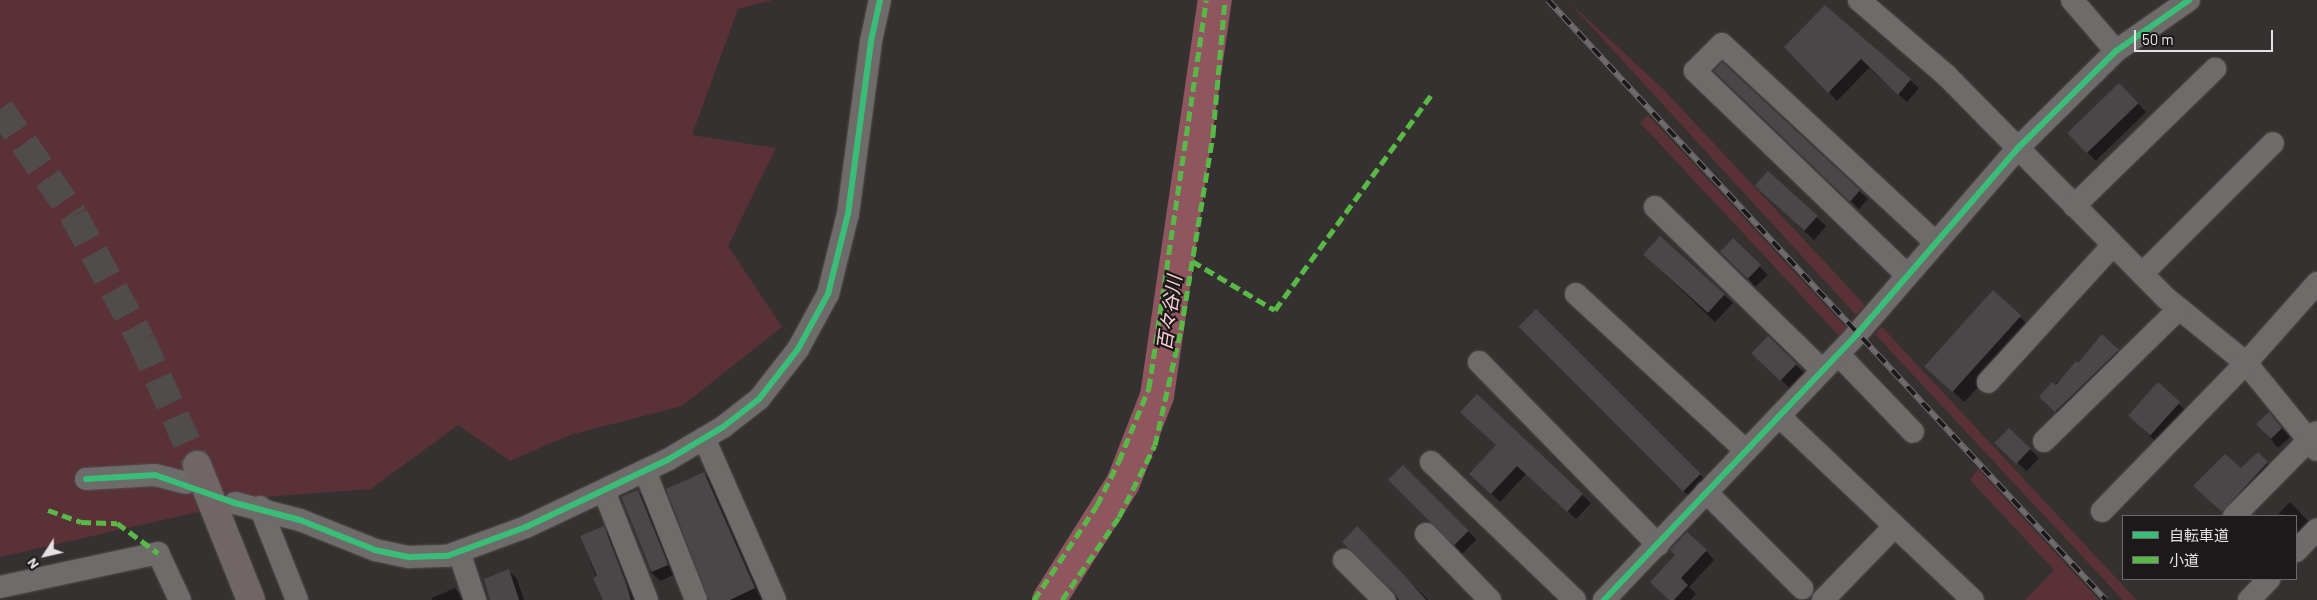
<!DOCTYPE html>
<html>
<head>
<meta charset="utf-8">
<style>
	body { margin:0 }
	#map { position:relative; width:2317px; height:600px; overflow:hidden; background:#353131; font-family:Barlow,"Noto Sans JP",sans-serif }
	div>[style] { position:absolute }
	.green>* { inset:0; background:#593137; transform-origin:0 0 }
	.shadow>* { inset:0; background:#0007; transform-origin:0 0 }
	.river>* { height:34px; margin:-17px; padding:0 17px; transform-origin:17px; border-radius:17px; background:#90565f }
	.building>* { inset:0; background:#4a4748; transform-origin:0 0 }
	.highway-tunnel>* { height:28px; margin-top:-14px; transform-origin:0; background:repeating-linear-gradient(90deg,#504c4c 0 28px,transparent 0 42px) }
	.roads { filter:drop-shadow(0 0 1px #514e4e) drop-shadow(0 0 1px #514e4e) }
	.street>* { height:22px; margin:-11px; padding:0 11px; transform-origin:11px; border-radius:11px; background:#6e6b6b }
	.highway>* { height:28px; margin:-14px; padding:0 14px; transform-origin:14px; border-radius:14px; background:#706567 }
	.rail>* { height:5.5px; margin-top:-2.75px; transform-origin:0; background:repeating-linear-gradient(90deg,#1b1919 0 11px,#6e6c6c 0 22px); box-sizing:border-box; border-block:1px solid #6e6c6c }
	.quiet>* { height:5px; margin-top:-2.5px; transform-origin:0; background:repeating-linear-gradient(90deg,#58b947 0 10px,transparent 0 15px) }
	.cycleway>* { height:6px; margin:-3px; padding:0 3px; transform-origin:3px; border-radius:3px; background:#3abd76 }
	span { translate:-50% -50%; white-space:nowrap; text-align:center; line-height:1.15; -webkit-text-stroke:4.5px #1b1919; paint-order:stroke }
	.water-label { font-size:19px; color:#fad2d6; font-style:italic }
	.legend { position:absolute; left:2122px; top:515px; width:175px; height:65px; box-sizing:border-box; background:#1b1919; border:1px solid #6c696a; margin:0; padding:6px 9px; list-style:none; font-size:15px; color:#e6e2e3 }
	.legend li { display:flex; align-items:center; gap:10px; height:25px }
	.legend b { width:25px; border:1px solid #6c696a }
	.north { position:absolute; left:20px; top:530px; width:50px; height:50px; -webkit-text-stroke:4px #1b1919; paint-order:stroke; rotate:235deg; font-size:14px; font-weight:700; line-height:20px; text-align:center; color:#e6e2e3 }
	.north::after { content:''; display:block; margin:auto; width:18px; height:22px; background:#e6e2e3; clip-path:polygon(50% 0,100% 100%,50% 72%,0 100%) }
	.scale { position:absolute; left:2134px; top:30px; width:139px; height:22px; box-sizing:border-box; border:2px solid #e6e2e3; border-top:0; padding-left:6px; font-size:15px; line-height:18px; white-space:nowrap; color:#e6e2e3; -webkit-text-stroke:4px #1b1919; paint-order:stroke }
</style>
</head>
<body>
<div id="map">
	<div class="green">
		<div style="clip-path:polygon(0 0,773px 0,738px 9px,692px 135px,776px 148px,728px 246px,782px 327px,682px 406px,570px 435px,510px 461px,458px 425px,371px 489px,264px 497px,0 557px)"></div>
		<div style="clip-path:polygon(1567px 0,1664px 90px,1865px 305px,1856px 315px)"></div>
		<div style="left:1648px;top:115px;width:292px;height:11px;rotate:47deg"></div>
		<div style="left:1882px;top:327px;width:373px;height:10px;rotate:47deg"></div>
		<div style="clip-path:polygon(1978px 469px,2099px 600px,2025px 600px,2054px 570px,1970px 480px)"></div>
	</div>
	<div class="shadow">
		<div style="clip-path:polygon(1826px 6px,1919px 88px,1907px 102px,1869px 68px,1837px 101px,1786px 47px)"></div>
		<div style="clip-path:polygon(1716px 71px,1859px 191px,1868px 199px,1859px 209px)"></div>
		<div style="left:2119px;top:84px;width:39px;height:70px;rotate:46deg"></div>
		<div style="clip-path:polygon(1768px 173px,1826px 226px,1814px 240px,1765px 194px)"></div>
		<div style="clip-path:polygon(1660px 237px,1733px 303px,1715px 322px,1652px 262px)"></div>
		<div style="left:1733px;top:239px;width:50px;height:17px;rotate:46deg"></div>
		<div style="left:1993px;top:292px;width:54px;height:100px;rotate:43deg"></div>
		<div style="left:1536px;top:311px;width:244px;height:23px;rotate:45deg"></div>
		<div style="left:1768px;top:338px;width:50px;height:21px;rotate:44deg"></div>
		<div style="clip-path:polygon(2118px 351px,2126px 359px,2064px 420px,2041px 397px,2078px 364px)"></div>
		<div style="left:2158px;top:384px;width:40px;height:43px;rotate:44deg"></div>
		<div style="clip-path:polygon(1477px 396px,1591px 503px,1576px 519px,1527px 473px,1500px 502px,1479px 482px,1497px 445px)"></div>
		<div style="left:2269px;top:413px;width:32px;height:16px;rotate:49deg"></div>
		<div style="left:2009px;top:430px;width:41px;height:18px;rotate:43deg"></div>
		<div style="clip-path:polygon(2258px 453px,2276px 472px,2228px 516px,2204px 494px,2241px 470px)"></div>
		<div style="left:1403px;top:466px;width:104px;height:20px;rotate:45deg"></div>
		<div style="clip-path:polygon(704px 473px,713px 482px,765px 600px,709px 600px)"></div>
		<div style="clip-path:polygon(638px 491px,646px 500px,676px 574px,660px 581px,651px 572px)"></div>
		<div style="clip-path:polygon(2290px 502px,2312px 525px,2300px 537px,2296px 533px,2296px 516px,2278px 514px)"></div>
		<div style="clip-path:polygon(603px 527px,612px 536px,637px 600px,605px 600px,581px 537px)"></div>
		<div style="clip-path:polygon(1357px 528px,1428px 600px,1398px 600px)"></div>
		<div style="clip-path:polygon(1706px 551px,1714px 560px,1689px 587px,1696px 594px,1691px 600px,1670px 600px,1660px 591px)"></div>
		<div style="clip-path:polygon(508px 570px,517px 579px,524px 600px,492px 600px)"></div>
		<div style="clip-path:polygon(455px 588px,464px 600px,432px 600px,432px 598px)"></div>
	</div>
	<div class="river">
		<div style="left:1049px;top:600px;width:138px;rotate:-57.7deg"></div>
		<div style="left:1123px;top:483px;width:93px;rotate:-68.7deg"></div>
		<div style="left:1157px;top:396px;width:400px;rotate:-81.7deg"></div>
	</div>
	<div class="building">
		<div style="clip-path:polygon(1825px 5px,1911px 79px,1898px 95px,1861px 59px,1828px 93px,1784px 47px)"></div>
		<div style="clip-path:polygon(1722px 62px,1860px 190px,1850px 202px,1714px 71px)"></div>
		<div style="left:2119px;top:83px;width:28px;height:72px;rotate:46deg"></div>
		<div style="left:1768px;top:171px;width:67px;height:20px;rotate:42deg"></div>
		<div style="left:1660px;top:236px;width:87px;height:25px;rotate:42deg"></div>
		<div style="left:1733px;top:238px;width:39px;height:19px;rotate:44deg"></div>
		<div style="left:1993px;top:290px;width:38px;height:103px;rotate:42deg"></div>
		<div style="left:1536px;top:309px;width:233px;height:25px;rotate:45deg"></div>
		<div style="clip-path:polygon(2102px 334px,2119px 350px,2055px 412px,2039px 397px,2052px 382px,2056px 385px,2076px 361px,2078px 363px)"></div>
		<div style="left:1768px;top:336px;width:40px;height:24px;rotate:44deg"></div>
		<div style="left:2158px;top:382px;width:30px;height:45px;rotate:42deg"></div>
		<div style="clip-path:polygon(1477px 394px,1583px 494px,1567px 512px,1517px 466px,1491px 494px,1469px 474px,1496px 445px,1460px 412px)"></div>
		<div style="clip-path:polygon(2269px 412px,2282px 428px,2271px 439px,2256px 424px)"></div>
		<div style="left:2009px;top:428px;width:30px;height:21px;rotate:44deg"></div>
		<div style="clip-path:polygon(2258px 452px,2268px 462px,2222px 512px,2193px 486px,2225px 454px,2241px 468px)"></div>
		<div style="left:1403px;top:465px;width:93px;height:21px;rotate:45deg"></div>
		<div style="clip-path:polygon(704px 472px,755px 588px,730px 600px,709px 600px,666px 489px)"></div>
		<div style="left:638px;top:490px;width:81px;height:18px;rotate:68deg"></div>
		<div style="clip-path:polygon(604px 526px,626px 583px,631px 600px,603px 600px,593px 578px,597px 576px,580px 536px)"></div>
		<div style="clip-path:polygon(1357px 526px,1405px 576px,1426px 600px,1399px 600px,1393px 591px,1342px 542px)"></div>
		<div style="clip-path:polygon(1687px 532px,1707px 550px,1681px 578px,1688px 585px,1674px 600px,1669px 600px,1650px 582px,1675px 555px,1670px 550px)"></div>
		<div style="clip-path:polygon(509px 569px,519px 600px,490px 600px,484px 579px)"></div>
	</div>
	<div class="highway-tunnel">
		<div style="left:0;top:109px;width:130px;rotate:55.3deg"></div>
		<div style="left:74px;top:216px;width:141px;rotate:61.6deg"></div>
		<div style="left:141px;top:340px;width:137px;rotate:65.9deg"></div>
	</div>
	<div class="roads">
		<div class="street">
			<div style="left:1859px;top:0;width:115px;rotate:40.8deg"></div>
			<div style="left:1946px;top:75px;width:313px;rotate:45.4deg"></div>
			<div style="left:2166px;top:298px;width:103px;rotate:39.1deg"></div>
			<div style="left:2246px;top:363px;width:112px;rotate:50.8deg"></div>
			<div style="left:2072px;top:0;width:67px;rotate:49.2deg"></div>
			<div style="left:2074px;top:206px;width:197px;rotate:-44.2deg"></div>
			<div style="left:1655px;top:207px;width:233px;rotate:44.3deg"></div>
			<div style="left:1906px;top:274px;width:293px;rotate:-136.1deg"></div>
			<div style="left:1695px;top:71px;width:38px;rotate:-45deg"></div>
			<div style="left:1722px;top:44px;width:289px;rotate:42.9deg"></div>
			<div style="left:2142px;top:274px;width:185px;rotate:-45deg"></div>
			<div style="left:1576px;top:294px;width:230px;rotate:42.7deg"></div>
			<div style="left:1838px;top:354px;width:108px;rotate:46.1deg"></div>
			<div style="left:1479px;top:362px;width:256px;rotate:45.6deg"></div>
			<div style="left:1988px;top:382px;width:185px;rotate:-47.6deg"></div>
			<div style="left:1779px;top:416px;width:267px;rotate:43.5deg"></div>
			<div style="left:704px;top:438px;width:177px;rotate:66.3deg"></div>
			<div style="left:2044px;top:441px;width:189px;rotate:-44.4deg"></div>
			<div style="left:1431px;top:462px;width:199px;rotate:43.8deg"></div>
			<div style="left:645px;top:471px;width:139px;rotate:68.4deg"></div>
			<div style="left:86px;top:479px;width:69px;rotate:-3.3deg"></div>
			<div style="left:155px;top:475px;width:32px;rotate:14deg"></div>
			<div style="left:604px;top:491px;width:117px;rotate:68.5deg"></div>
			<div style="left:1706px;top:492px;width:136px;rotate:45deg"></div>
			<div style="left:235px;top:503px;width:67px;rotate:14.7deg"></div>
			<div style="left:300px;top:520px;width:81px;rotate:21.8deg"></div>
			<div style="left:375px;top:550px;width:35px;rotate:12deg"></div>
			<div style="left:409px;top:557px;width:38px;rotate:-2deg"></div>
			<div style="left:447px;top:556px;width:84px;rotate:-20.2deg"></div>
			<div style="left:526px;top:527px;width:158px;rotate:-25.4deg"></div>
			<div style="left:669px;top:459px;width:63px;rotate:-30.7deg"></div>
			<div style="left:723px;top:427px;width:46px;rotate:-37.9deg"></div>
			<div style="left:759px;top:399px;width:63px;rotate:-52deg"></div>
			<div style="left:798px;top:349px;width:63px;rotate:-61.4deg"></div>
			<div style="left:828px;top:294px;width:82px;rotate:-76deg"></div>
			<div style="left:848px;top:214px;width:175px;rotate:-82.4deg"></div>
			<div style="left:871px;top:41px;width:42px;rotate:-77.6deg"></div>
			<div style="left:260px;top:507px;width:100px;rotate:68.3deg"></div>
			<div style="left:2102px;top:511px;width:206px;rotate:-45.8deg"></div>
			<div style="left:2246px;top:363px;width:107px;rotate:-48.4deg"></div>
			<div style="left:2234px;top:516px;width:118px;rotate:-45.3deg"></div>
			<div style="left:1426px;top:534px;width:92px;rotate:45.9deg"></div>
			<div style="left:2296px;top:551px;width:30px;rotate:-46deg"></div>
			<div style="left:459px;top:552px;width:51px;rotate:71.6deg"></div>
			<div style="left:1344px;top:560px;width:57px;rotate:45deg"></div>
			<div style="left:0;top:587px;width:162px;rotate:-12.1deg"></div>
			<div style="left:158px;top:553px;width:52px;rotate:64.9deg"></div>
			<div style="left:1604px;top:600px;width:367px;rotate:-46.4deg"></div>
			<div style="left:1857px;top:334px;width:245px;rotate:-49.1deg"></div>
			<div style="left:2017px;top:149px;width:139px;rotate:-44.7deg"></div>
			<div style="left:2116px;top:51px;width:89px;rotate:-34.9deg"></div>
			<div style="left:1823px;top:600px;width:103px;rotate:-45.8deg"></div>
			<div style="left:2249px;top:600px;width:29px;rotate:-46deg"></div>
		</div>
		<div class="highway">
			<div style="left:197px;top:465px;width:145px;rotate:68.2deg"></div>
		</div>
	</div>
	<div class="rail">
		<div style="left:1548px;top:0;width:819px;rotate:47.08deg"></div>
	</div>
	<div class="quiet">
		<div style="left:1192px;top:261px;width:96px;rotate:30.6deg"></div>
		<div style="left:1275px;top:310px;width:266px;rotate:-54deg"></div>
		<div style="left:48px;top:510px;width:35px;rotate:20deg"></div>
		<div style="left:81px;top:522px;width:36px;rotate:2deg"></div>
		<div style="left:117px;top:523px;width:51px;rotate:36.2deg"></div>
		<div style="left:1034px;top:600px;width:114px;rotate:-56.4deg"></div>
		<div style="left:1097px;top:505px;width:49px;rotate:-63.4deg"></div>
		<div style="left:1119px;top:461px;width:79px;rotate:-67.7deg"></div>
		<div style="left:1149px;top:388px;width:392px;rotate:-81.6deg"></div>
		<div style="left:1062px;top:600px;width:101px;rotate:-55.5deg"></div>
		<div style="left:1119px;top:517px;width:80px;rotate:-63.4deg"></div>
		<div style="left:1155px;top:445px;width:118px;rotate:-77.3deg"></div>
		<div style="left:1181px;top:330px;width:199px;rotate:-80.7deg"></div>
		<div style="left:1213px;top:134px;width:135px;rotate:-84.9deg"></div>
	</div>
	<div class="cycleway">
		<div style="left:86px;top:479px;width:69px;rotate:-3.3deg"></div>
		<div style="left:155px;top:475px;width:85px;rotate:19.3deg"></div>
		<div style="left:235px;top:503px;width:67px;rotate:14.7deg"></div>
		<div style="left:300px;top:520px;width:81px;rotate:21.8deg"></div>
		<div style="left:375px;top:550px;width:35px;rotate:12deg"></div>
		<div style="left:409px;top:557px;width:38px;rotate:-2deg"></div>
		<div style="left:447px;top:556px;width:84px;rotate:-20.2deg"></div>
		<div style="left:526px;top:527px;width:158px;rotate:-25.4deg"></div>
		<div style="left:669px;top:459px;width:63px;rotate:-30.7deg"></div>
		<div style="left:723px;top:427px;width:46px;rotate:-37.9deg"></div>
		<div style="left:759px;top:399px;width:63px;rotate:-52deg"></div>
		<div style="left:798px;top:349px;width:63px;rotate:-61.4deg"></div>
		<div style="left:828px;top:294px;width:82px;rotate:-76deg"></div>
		<div style="left:848px;top:214px;width:175px;rotate:-82.4deg"></div>
		<div style="left:871px;top:41px;width:42px;rotate:-77.6deg"></div>
		<div style="left:1604px;top:600px;width:367px;rotate:-46.4deg"></div>
		<div style="left:1857px;top:334px;width:245px;rotate:-49.1deg"></div>
		<div style="left:2017px;top:149px;width:139px;rotate:-44.7deg"></div>
		<div style="left:2116px;top:51px;width:89px;rotate:-34.9deg"></div>
	</div>
	<div class="water-label">
		<span style="left:1169px;top:313px;rotate:-82deg">百々谷川</span>
	</div>
	<ul class="legend">
	<li><b style="height:6px;background:#3abd76"></b>自転車道</li>
	<li><b style="height:6px;background:#58b947"></b>小道</li>
	</ul>
	<div class="north">N</div>
	<div class="scale">50 m</div>
</div>
</body>
</html>
